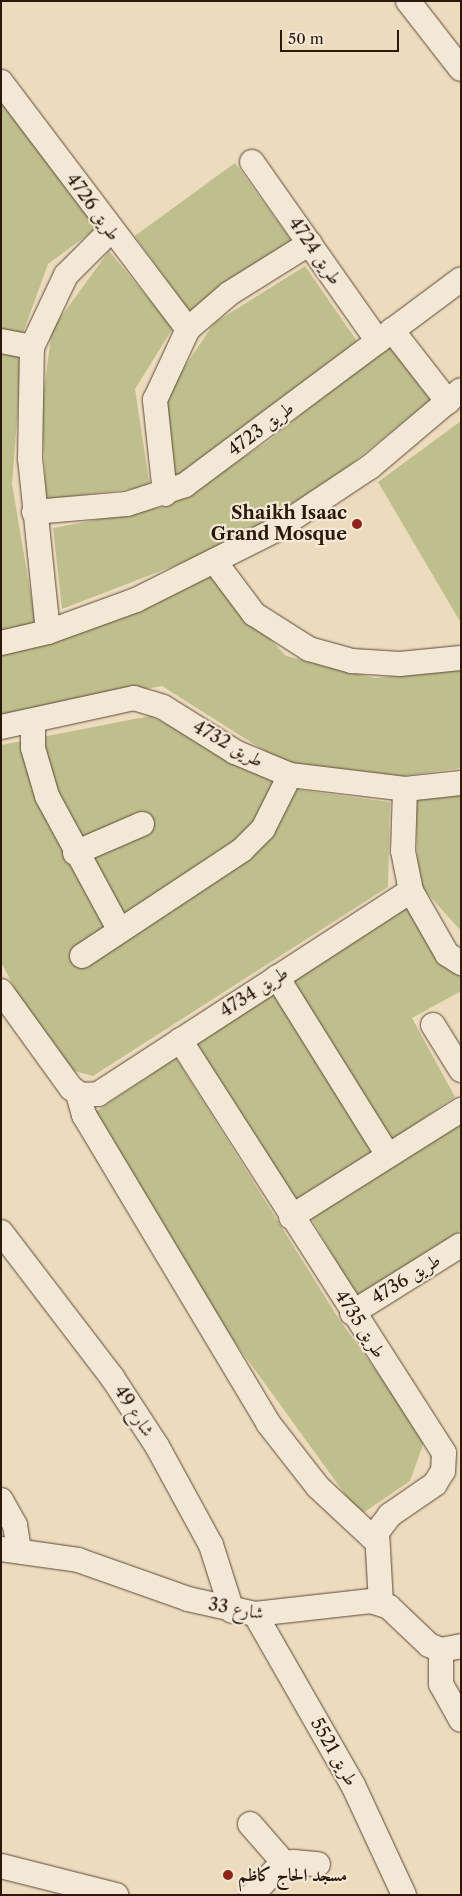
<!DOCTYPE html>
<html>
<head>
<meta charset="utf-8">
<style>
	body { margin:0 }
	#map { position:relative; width:462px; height:1896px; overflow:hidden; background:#eddbbe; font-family:"Libre Caslon Text",Amiri,serif }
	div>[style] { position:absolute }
	.green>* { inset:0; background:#bfbe8d; transform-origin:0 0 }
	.roads { filter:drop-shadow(0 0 1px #5b4937) drop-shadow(0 0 1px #5b4937) }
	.minor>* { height:24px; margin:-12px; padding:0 12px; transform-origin:12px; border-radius:12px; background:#f3e8d5 }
	.dots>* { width:14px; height:14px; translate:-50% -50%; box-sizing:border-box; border:2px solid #f3e8d5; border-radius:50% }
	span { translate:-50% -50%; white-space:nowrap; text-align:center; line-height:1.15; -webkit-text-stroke:4.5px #f3e8d5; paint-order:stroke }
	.street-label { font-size:18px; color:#2a180a }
	.poi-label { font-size:18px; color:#2a180a; font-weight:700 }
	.right { translate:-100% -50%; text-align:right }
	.left { translate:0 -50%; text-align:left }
	.frame { position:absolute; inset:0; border:2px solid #2a180a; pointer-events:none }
	.scale { position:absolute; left:280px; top:30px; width:119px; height:22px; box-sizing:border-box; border:2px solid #2a180a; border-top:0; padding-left:6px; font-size:15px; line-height:18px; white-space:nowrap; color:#2a180a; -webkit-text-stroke:4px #f3e8d5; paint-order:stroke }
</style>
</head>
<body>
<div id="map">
	<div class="green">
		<div style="clip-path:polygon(1px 96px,97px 228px,48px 264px,23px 333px,1px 330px)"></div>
		<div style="left:235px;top:163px;width:99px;height:124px;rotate:54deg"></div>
		<div style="clip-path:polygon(109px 251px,173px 328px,135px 389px,150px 487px,46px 499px,42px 405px,52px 329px)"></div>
		<div style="clip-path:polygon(305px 266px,357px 341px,174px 479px,165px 396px,214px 323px)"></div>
		<div style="clip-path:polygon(391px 342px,433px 398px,304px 502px,192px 559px,62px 609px,53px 528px,169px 506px,267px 442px)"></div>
		<div style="clip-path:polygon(1px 351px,22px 354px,12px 484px,36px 625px,1px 632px)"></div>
		<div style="clip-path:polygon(461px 421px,461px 623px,378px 482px)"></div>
		<div style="clip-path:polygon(211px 576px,286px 656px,375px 678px,461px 669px,461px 768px,403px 776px,282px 762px,162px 686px,1px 716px,1px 653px)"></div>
		<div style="clip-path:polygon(150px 716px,300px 790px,390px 802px,388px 887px,93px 1076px,55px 1066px,1px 962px,1px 745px)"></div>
		<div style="clip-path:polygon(461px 792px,461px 931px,418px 883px,416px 801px)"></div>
		<div style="clip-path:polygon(406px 906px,461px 976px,461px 991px,412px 1018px,455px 1097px,392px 1140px,284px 973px)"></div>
		<div style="left:274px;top:989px;width:191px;height:98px;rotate:58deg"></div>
		<div style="clip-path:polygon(176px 1058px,339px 1319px,425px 1439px,410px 1481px,360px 1515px,234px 1341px,89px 1116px)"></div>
		<div style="clip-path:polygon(461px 1122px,461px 1230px,357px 1297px,310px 1216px)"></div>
	</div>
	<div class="roads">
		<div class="minor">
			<div style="left:408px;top:1px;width:86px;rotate:52.1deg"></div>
			<div style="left:1px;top:82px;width:310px;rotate:52.9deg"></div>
			<div style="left:252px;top:162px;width:219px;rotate:54.9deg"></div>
			<div style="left:392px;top:330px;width:91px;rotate:52.1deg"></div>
			<div style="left:1px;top:341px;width:32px;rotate:11deg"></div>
			<div style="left:165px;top:494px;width:95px;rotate:-96.1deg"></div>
			<div style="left:155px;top:400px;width:78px;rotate:-65.1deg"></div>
			<div style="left:188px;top:329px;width:55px;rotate:-40.6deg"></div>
			<div style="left:230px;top:293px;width:94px;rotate:-32deg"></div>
			<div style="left:34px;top:512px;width:93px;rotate:-4.9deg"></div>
			<div style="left:127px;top:504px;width:61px;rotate:-18.1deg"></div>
			<div style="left:185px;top:485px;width:344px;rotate:-36.7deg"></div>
			<div style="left:215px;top:562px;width:65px;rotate:53.1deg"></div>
			<div style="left:254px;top:614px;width:65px;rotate:32.5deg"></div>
			<div style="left:309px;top:649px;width:45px;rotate:15.6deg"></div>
			<div style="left:352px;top:661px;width:48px;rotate:3.6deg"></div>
			<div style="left:400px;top:664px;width:61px;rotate:-5.6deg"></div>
			<div style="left:48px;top:632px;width:174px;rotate:-95.9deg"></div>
			<div style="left:30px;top:459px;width:112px;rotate:-89deg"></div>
			<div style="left:32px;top:347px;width:80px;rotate:-64.7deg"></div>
			<div style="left:66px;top:275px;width:62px;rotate:-45deg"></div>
			<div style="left:1px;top:643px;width:48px;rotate:-13.2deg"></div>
			<div style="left:48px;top:632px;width:94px;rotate:-20deg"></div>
			<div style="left:136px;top:600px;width:156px;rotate:-26.7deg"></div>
			<div style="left:275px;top:530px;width:114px;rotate:-33.6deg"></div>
			<div style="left:370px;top:467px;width:119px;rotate:-40.2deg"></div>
			<div style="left:33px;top:722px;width:26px;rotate:90deg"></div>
			<div style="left:33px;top:748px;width:50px;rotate:73.7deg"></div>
			<div style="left:47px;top:796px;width:153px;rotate:61.6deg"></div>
			<div style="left:1px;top:727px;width:136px;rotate:-12.3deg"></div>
			<div style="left:134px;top:698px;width:30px;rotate:17deg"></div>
			<div style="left:163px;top:707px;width:85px;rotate:32deg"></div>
			<div style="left:235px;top:752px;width:60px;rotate:22.7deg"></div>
			<div style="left:290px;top:775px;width:116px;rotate:6.9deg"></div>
			<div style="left:405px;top:789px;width:56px;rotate:-6.1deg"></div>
			<div style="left:405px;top:789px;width:62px;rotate:91.8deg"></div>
			<div style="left:403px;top:851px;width:41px;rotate:78.7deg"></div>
			<div style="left:411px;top:891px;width:73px;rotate:60.3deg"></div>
			<div style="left:447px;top:954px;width:17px;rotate:33deg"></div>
			<div style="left:75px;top:853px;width:73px;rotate:-23.4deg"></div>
			<div style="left:82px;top:956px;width:192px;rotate:-33.5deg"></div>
			<div style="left:242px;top:850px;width:30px;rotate:-45deg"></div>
			<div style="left:263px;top:829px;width:60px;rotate:-63.4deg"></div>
			<div style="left:277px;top:977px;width:208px;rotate:58.1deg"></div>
			<div style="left:1px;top:991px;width:120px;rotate:54.2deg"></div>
			<div style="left:71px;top:1088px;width:12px;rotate:35deg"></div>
			<div style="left:81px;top:1095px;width:17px;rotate:-3deg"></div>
			<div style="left:98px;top:1094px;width:373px;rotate:-33deg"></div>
			<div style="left:433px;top:1025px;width:53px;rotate:58.1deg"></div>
			<div style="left:180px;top:1040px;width:490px;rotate:57.4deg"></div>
			<div style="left:444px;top:1453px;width:18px;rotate:93deg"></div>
			<div style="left:443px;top:1471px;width:15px;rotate:122deg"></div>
			<div style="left:435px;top:1484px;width:55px;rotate:145.4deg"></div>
			<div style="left:390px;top:1515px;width:21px;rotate:127deg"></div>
			<div style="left:377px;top:1532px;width:71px;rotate:86.8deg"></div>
			<div style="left:78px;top:1094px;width:22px;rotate:74deg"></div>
			<div style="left:84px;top:1115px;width:359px;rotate:59.1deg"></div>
			<div style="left:268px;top:1423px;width:81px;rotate:52deg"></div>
			<div style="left:318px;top:1487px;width:81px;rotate:43deg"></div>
			<div style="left:291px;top:1217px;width:201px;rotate:-32.2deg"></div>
			<div style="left:1px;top:1232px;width:183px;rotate:52.6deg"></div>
			<div style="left:112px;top:1377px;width:82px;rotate:56.9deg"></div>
			<div style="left:157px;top:1446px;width:113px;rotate:61.4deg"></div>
			<div style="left:211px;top:1545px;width:69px;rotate:72.3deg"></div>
			<div style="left:352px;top:1313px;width:128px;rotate:-32deg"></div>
			<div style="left:1px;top:1500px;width:29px;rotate:61deg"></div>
			<div style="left:15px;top:1525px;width:26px;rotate:81deg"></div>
			<div style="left:1px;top:1549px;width:78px;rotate:8.1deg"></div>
			<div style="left:78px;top:1560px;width:117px;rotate:19.5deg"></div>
			<div style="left:188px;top:1599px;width:69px;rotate:12.6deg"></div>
			<div style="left:255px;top:1614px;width:117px;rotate:-6.4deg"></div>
			<div style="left:371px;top:1601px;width:19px;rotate:18deg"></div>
			<div style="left:389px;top:1607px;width:55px;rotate:43.5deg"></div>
			<div style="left:429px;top:1645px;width:13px;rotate:23deg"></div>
			<div style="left:441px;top:1650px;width:20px;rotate:-11deg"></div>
			<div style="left:255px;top:1614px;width:197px;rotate:60.2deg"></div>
			<div style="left:353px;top:1785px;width:121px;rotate:65.1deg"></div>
			<div style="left:441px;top:1650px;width:34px;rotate:90deg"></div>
			<div style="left:441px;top:1684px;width:41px;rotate:60.9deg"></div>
			<div style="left:250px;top:1824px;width:53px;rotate:48.8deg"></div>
			<div style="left:1px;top:1866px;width:119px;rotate:14.2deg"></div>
			<div style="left:252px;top:1895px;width:38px;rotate:-47deg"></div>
			<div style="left:278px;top:1867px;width:16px;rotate:-18deg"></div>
			<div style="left:293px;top:1862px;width:25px;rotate:5deg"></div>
		</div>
	</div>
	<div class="dots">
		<div style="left:357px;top:524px;background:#8f2418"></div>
		<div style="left:228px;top:1875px;background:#8f2418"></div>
	</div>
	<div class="street-label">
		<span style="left:93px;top:207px;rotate:54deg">طريق 4726</span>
		<span style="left:315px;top:251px;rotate:55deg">طريق 4724</span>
		<span style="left:261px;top:429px;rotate:-37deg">طريق 4723</span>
		<span style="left:228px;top:744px;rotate:29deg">طريق 4732</span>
		<span style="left:254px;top:992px;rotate:-33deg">طريق 4734</span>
		<span style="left:406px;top:1279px;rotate:-32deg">طريق 4736</span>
		<span style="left:360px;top:1324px;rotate:57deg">طريق 4735</span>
		<span style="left:134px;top:1411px;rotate:57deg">شارع 49</span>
		<span style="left:236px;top:1609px;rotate:10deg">شارع 33</span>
		<span style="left:334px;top:1752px;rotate:60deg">طريق 5521</span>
	</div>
	<div class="poi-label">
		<span class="right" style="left:347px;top:524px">Shaikh Isaac<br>Grand Mosque</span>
		<span class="left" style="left:238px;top:1875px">مسجد الحاج كاظم</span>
	</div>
	<div class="frame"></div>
	<div class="scale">50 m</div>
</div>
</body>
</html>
